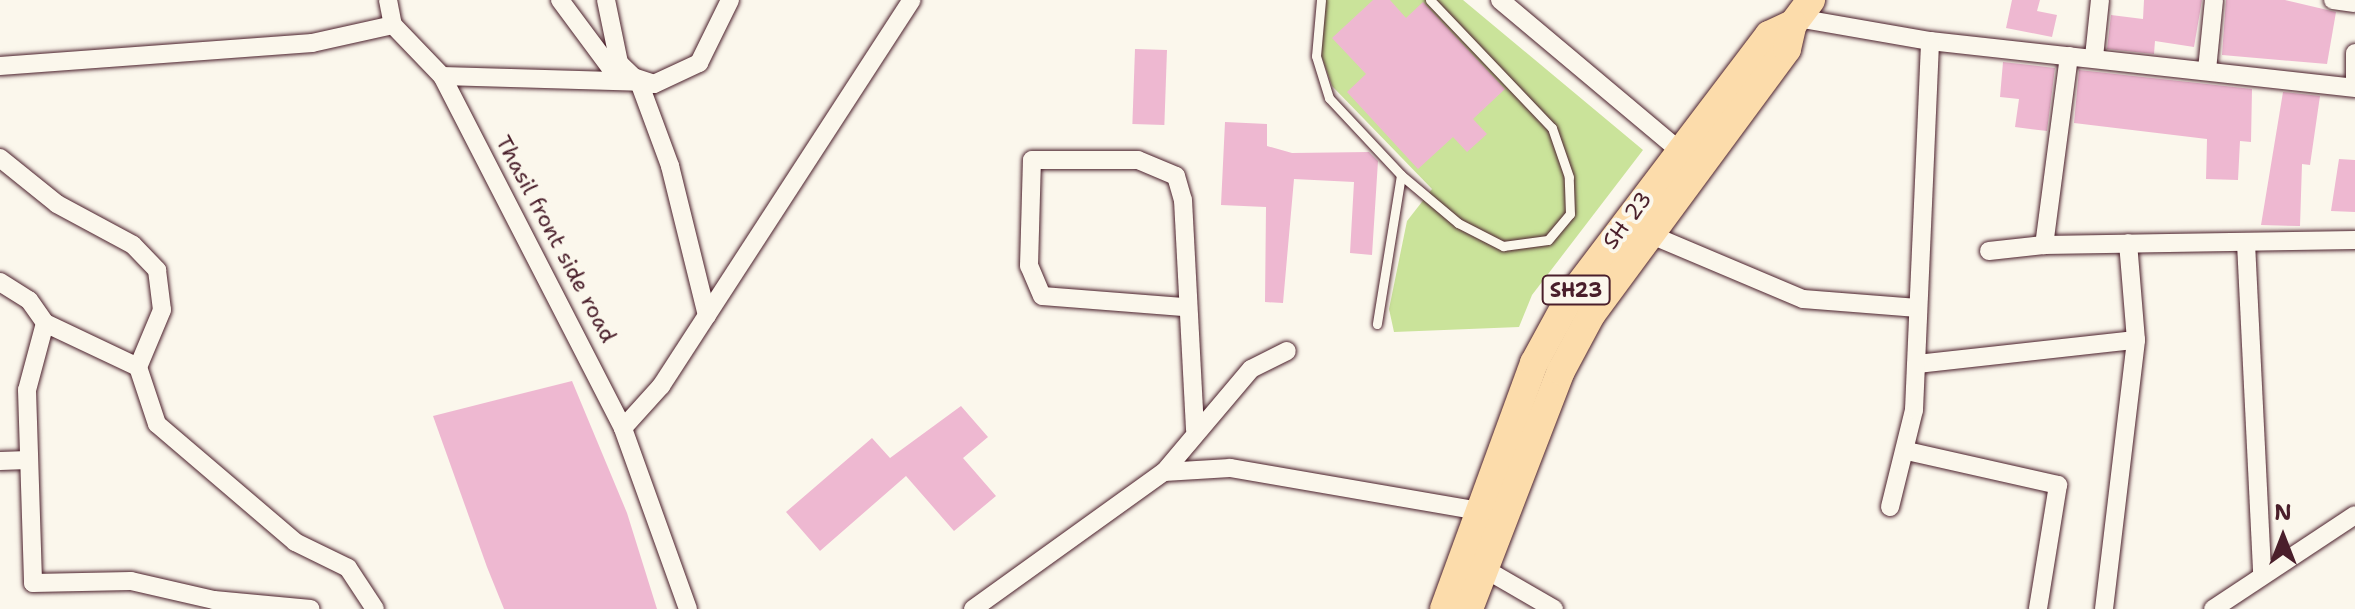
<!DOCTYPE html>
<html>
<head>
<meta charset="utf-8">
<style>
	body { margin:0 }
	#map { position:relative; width:2355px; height:609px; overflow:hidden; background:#fbf7ec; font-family:"Shantell Sans",sans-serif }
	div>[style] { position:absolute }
	.green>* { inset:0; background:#cae39a }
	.building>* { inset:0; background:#eeb8d1; transform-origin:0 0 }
	.roads { filter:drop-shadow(0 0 2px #4a1f2b) drop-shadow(0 0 2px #4a1f2b) }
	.service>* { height:9px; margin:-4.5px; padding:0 4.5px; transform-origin:4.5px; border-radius:4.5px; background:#fbf7ec }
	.minor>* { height:18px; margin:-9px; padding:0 9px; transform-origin:9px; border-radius:9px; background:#fbf7ec }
	.primary>* { height:28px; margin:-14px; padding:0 14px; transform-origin:14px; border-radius:14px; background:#fcdcab }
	span { translate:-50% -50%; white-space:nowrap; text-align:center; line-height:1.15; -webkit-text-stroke:8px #fbf7ec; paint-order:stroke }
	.shield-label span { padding:2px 6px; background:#fbf7ec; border:2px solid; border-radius:6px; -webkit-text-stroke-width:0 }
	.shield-label { font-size:20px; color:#4a1f2b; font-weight:700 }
	.street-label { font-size:22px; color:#4a1f2b }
	.north { position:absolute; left:2243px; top:497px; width:80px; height:80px; -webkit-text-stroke:6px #fbf7ec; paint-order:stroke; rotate:0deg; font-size:22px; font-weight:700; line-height:32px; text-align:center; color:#4a1f2b }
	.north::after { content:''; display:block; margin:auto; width:28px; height:36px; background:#4a1f2b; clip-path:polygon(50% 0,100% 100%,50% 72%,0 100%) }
</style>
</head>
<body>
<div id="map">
	<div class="green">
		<div style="clip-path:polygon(1326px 0,1463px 0,1643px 150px,1532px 295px,1519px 327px,1394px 332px,1389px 309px,1407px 221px,1432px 189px,1332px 86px,1320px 52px)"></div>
	</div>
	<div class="building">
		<div style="clip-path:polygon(1373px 0,1390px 0,1406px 18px,1423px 2px,1505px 89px,1473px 119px,1487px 134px,1467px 152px,1453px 137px,1418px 169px,1347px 92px,1366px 74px,1332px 38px)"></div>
		<div style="clip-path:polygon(2012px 0,2040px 0,2037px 11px,2057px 15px,2052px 37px,2006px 28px)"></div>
		<div style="clip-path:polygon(2144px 0,2202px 0,2194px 47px,2155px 41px,2154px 54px,2107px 49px,2111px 15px,2143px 19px)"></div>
		<div style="clip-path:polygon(2226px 0,2285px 0,2336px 12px,2327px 64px,2222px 55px)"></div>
		<div style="left:1135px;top:49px;width:32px;height:75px;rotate:2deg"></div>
		<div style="clip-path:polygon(2003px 62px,2055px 68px,2047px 131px,2015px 127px,2019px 99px,2000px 97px)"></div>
		<div style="clip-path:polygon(2079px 70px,2252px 89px,2251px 142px,2240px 141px,2238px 180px,2206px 179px,2207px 139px,2074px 123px)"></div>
		<div style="clip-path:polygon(2283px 92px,2320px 96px,2310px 165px,2302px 164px,2300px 226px,2261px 225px)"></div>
		<div style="clip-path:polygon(1225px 122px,1267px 124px,1267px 146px,1292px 153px,1369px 152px,1378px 161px,1372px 255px,1350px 253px,1354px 182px,1294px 179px,1283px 303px,1265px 302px,1266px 207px,1221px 205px)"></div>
		<div style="clip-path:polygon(2339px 159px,2355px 160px,2355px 212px,2331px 211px)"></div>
		<div style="clip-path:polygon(572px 381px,627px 513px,657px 609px,504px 609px,487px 567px,433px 416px)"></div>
		<div style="clip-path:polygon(961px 406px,988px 437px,963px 458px,996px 496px,954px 531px,906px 476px,820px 551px,786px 512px,872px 438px,890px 458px)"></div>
	</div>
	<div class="roads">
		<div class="service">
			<div style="left:1321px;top:0;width:56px;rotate:95.1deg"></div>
			<div style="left:1316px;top:56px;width:44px;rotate:72.8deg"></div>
			<div style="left:1329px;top:98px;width:105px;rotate:46.9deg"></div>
			<div style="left:1401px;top:175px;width:151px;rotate:99.2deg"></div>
			<div style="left:1401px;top:175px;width:75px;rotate:40.1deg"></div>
			<div style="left:1458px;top:223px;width:51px;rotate:27.1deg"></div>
			<div style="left:1503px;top:246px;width:45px;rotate:-7.6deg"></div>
			<div style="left:1548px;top:240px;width:34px;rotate:-50deg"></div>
			<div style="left:1570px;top:214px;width:37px;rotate:-92deg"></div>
			<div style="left:1569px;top:177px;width:52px;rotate:-109.1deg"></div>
			<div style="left:1552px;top:128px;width:177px;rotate:-133.6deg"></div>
		</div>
		<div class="minor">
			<div style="left:388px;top:0;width:25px;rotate:79deg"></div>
			<div style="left:560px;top:0;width:87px;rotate:53.4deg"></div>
			<div style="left:612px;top:70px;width:44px;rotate:18.4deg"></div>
			<div style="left:654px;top:84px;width:50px;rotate:-25deg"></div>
			<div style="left:699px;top:63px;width:70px;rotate:-63.8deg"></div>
			<div style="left:606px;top:0;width:64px;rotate:78.3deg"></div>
			<div style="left:619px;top:63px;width:28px;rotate:44deg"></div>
			<div style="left:639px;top:82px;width:90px;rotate:69.7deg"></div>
			<div style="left:670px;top:166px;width:154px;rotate:76.1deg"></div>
			<div style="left:1500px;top:0;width:246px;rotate:40deg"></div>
			<div style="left:2333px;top:0;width:22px;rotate:8deg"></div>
			<div style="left:1797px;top:18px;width:135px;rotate:9.8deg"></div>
			<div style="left:1930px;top:41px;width:428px;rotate:6.3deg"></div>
			<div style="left:2355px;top:53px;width:32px;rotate:90deg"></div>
			<div style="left:2069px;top:56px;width:191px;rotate:97.5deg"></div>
			<div style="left:2044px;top:245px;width:311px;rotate:-0.9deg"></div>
			<div style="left:2094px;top:57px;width:57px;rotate:-84deg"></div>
			<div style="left:0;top:66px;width:313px;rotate:-4.2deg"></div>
			<div style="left:312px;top:43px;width:83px;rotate:-12.5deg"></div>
			<div style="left:393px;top:25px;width:71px;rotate:46.1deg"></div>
			<div style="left:442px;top:76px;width:197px;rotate:1.7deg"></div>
			<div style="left:2207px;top:70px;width:70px;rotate:-84.3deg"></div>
			<div style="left:442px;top:76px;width:396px;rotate:62.8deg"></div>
			<div style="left:0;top:158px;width:73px;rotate:38.9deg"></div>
			<div style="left:57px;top:204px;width:86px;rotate:28.3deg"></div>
			<div style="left:133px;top:245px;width:35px;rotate:46deg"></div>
			<div style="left:157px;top:270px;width:40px;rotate:82.9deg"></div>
			<div style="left:162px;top:310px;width:62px;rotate:112.8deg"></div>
			<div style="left:138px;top:367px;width:60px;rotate:71.6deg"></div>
			<div style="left:157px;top:424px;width:182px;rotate:40.5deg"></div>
			<div style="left:295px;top:542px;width:59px;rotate:26.1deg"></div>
			<div style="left:348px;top:568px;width:49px;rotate:56.6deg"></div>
			<div style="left:1649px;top:234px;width:167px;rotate:22.9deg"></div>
			<div style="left:1803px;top:299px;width:115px;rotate:4.5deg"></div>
			<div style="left:2246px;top:243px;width:331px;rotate:87.2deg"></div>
			<div style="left:1989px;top:251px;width:55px;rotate:-6.2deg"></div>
			<div style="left:0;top:282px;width:34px;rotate:32deg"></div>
			<div style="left:29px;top:300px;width:28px;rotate:55deg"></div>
			<div style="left:45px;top:323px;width:103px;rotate:25.3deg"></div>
			<div style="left:1183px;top:307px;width:141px;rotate:-175.5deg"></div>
			<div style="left:1042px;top:296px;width:33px;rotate:-113deg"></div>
			<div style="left:1029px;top:266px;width:106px;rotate:-88.4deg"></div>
			<div style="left:1032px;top:160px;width:106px"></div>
			<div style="left:1138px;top:160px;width:41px;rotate:22.8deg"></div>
			<div style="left:1176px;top:176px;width:25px;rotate:74deg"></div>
			<div style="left:1183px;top:200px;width:230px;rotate:87deg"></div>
			<div style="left:45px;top:323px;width:69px;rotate:105deg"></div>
			<div style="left:27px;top:390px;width:193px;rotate:88.2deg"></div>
			<div style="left:33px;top:583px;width:98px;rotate:-1.2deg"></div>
			<div style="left:131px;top:581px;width:85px;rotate:12.9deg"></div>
			<div style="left:214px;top:600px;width:97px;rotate:5.3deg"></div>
			<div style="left:1917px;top:364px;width:220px;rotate:-6.3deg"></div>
			<div style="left:1907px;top:451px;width:155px;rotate:12.7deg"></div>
			<div style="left:2058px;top:485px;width:126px;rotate:99.2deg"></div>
			<div style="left:0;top:461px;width:28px;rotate:-2deg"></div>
			<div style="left:1164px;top:472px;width:135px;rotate:-49.8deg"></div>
			<div style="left:1251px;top:369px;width:40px;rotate:-26.6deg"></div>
			<div style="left:1890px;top:507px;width:100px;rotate:-76.1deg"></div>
			<div style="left:1914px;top:410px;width:369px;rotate:-87.5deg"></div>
			<div style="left:1478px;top:565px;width:88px;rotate:30.1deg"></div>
			<div style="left:688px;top:609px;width:192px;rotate:-109.8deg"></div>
			<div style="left:623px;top:428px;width:57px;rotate:-47.9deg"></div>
			<div style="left:661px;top:386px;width:460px;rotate:-57deg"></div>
			<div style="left:973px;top:609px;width:235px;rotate:-35.7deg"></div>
			<div style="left:1164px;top:472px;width:66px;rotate:-3.5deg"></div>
			<div style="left:1230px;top:468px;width:264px;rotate:9.8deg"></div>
			<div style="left:2104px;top:609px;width:271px;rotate:-83.2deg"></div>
			<div style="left:2136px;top:340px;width:97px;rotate:-94.7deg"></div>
			<div style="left:2213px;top:609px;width:170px;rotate:-33.5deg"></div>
		</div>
		<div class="primary">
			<div style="left:1444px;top:609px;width:262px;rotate:-69.9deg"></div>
			<div style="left:1534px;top:363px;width:75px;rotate:-61.4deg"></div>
			<div style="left:1570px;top:297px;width:329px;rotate:-52.8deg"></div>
			<div style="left:1769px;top:35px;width:26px;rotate:-25deg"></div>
			<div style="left:1793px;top:24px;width:30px;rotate:-53deg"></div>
			<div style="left:1469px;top:609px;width:255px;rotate:-68.9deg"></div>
			<div style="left:1561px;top:371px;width:64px;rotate:-61.8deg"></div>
			<div style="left:1591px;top:315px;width:330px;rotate:-53.6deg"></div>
			<div style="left:1787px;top:49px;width:26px;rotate:-77deg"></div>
		</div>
	</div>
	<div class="shield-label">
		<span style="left:1576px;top:290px">SH23</span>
	</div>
	<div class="street-label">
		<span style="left:1627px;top:220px;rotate:-53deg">SH 23</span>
		<span style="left:556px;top:239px;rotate:62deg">Thasil front side road</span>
	</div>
	<div class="north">N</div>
</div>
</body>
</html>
